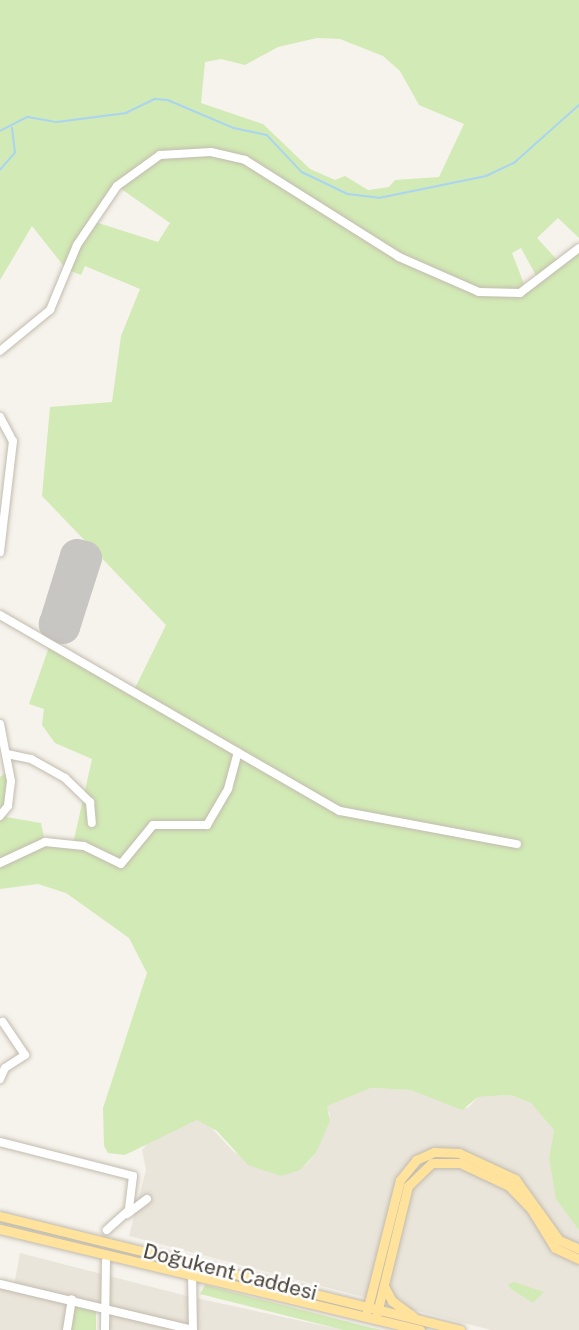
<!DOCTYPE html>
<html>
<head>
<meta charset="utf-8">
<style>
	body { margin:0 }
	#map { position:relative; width:579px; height:1330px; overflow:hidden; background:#f6f3ec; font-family:"Public Sans",sans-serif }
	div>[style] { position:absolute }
	.residential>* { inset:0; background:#eae5da }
	.green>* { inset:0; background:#d2eab5 }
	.stream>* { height:1.5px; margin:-0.75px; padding:0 0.75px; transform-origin:0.75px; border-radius:0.75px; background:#a9d4f2 }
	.runway>* { height:34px; margin:-17px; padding:0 17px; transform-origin:17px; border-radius:17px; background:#c8c6c3 }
	.roads { filter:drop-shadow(0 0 2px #c2bbae) drop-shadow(0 0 2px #c2bbae) }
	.minor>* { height:8px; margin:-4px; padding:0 4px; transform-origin:4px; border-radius:4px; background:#fff }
	.major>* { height:9px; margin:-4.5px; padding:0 4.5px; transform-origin:4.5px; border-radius:4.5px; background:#ffe39c }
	span { translate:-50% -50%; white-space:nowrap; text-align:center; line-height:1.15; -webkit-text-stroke:5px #fff; paint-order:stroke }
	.street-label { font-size:21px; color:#4b4439 }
</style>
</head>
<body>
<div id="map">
	<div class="residential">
		<div style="clip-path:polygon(371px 1088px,411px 1090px,468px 1108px,478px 1097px,511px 1095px,531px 1103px,544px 1116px,554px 1130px,549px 1158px,556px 1193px,579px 1230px,579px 1330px,491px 1330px,129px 1236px,146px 1170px,142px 1150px,151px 1140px,197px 1120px,206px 1122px,234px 1152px,281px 1176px,306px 1165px,316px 1153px,330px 1115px,326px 1106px)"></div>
		<div style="clip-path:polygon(20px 1253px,191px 1297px,343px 1330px,105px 1330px,105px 1305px,72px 1300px,67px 1330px,0 1330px,0 1284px,14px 1286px)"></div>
	</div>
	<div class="green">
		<div style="clip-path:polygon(evenodd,0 0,579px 0,579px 238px,558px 218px,537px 238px,560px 263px,579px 248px,579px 1230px,556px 1199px,549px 1158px,554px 1130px,531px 1103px,511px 1095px,478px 1097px,462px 1110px,411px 1090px,371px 1088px,327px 1106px,330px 1121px,316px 1153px,300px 1170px,281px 1176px,248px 1165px,217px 1131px,197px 1120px,125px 1155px,108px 1153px,104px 1146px,103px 1108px,147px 973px,129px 938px,66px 893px,38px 884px,0 889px,0 777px,10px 770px,6px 817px,41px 823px,45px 842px,73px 844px,92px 759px,55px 743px,42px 725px,44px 709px,29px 704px,50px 644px,133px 692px,166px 625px,42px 496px,50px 407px,112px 402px,121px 336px,140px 289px,85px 266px,81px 275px,66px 269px,32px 226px,0 280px,0 0,317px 38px,340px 39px,383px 56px,400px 71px,419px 105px,464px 124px,439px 177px,395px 180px,389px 187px,368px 190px,345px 176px,335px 180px,310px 169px,263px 124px,201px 103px,205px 62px,221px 59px,245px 65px,278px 47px,317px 38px,0 0,117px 186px,170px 223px,158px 242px,92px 221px,117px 186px,0 0,521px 248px,539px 281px,526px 289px,512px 253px,521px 248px)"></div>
		<div style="clip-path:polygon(0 1221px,110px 1247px,302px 1295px,0 1223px)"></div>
		<div style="clip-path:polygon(514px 1282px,544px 1292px,533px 1303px,511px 1289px,508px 1284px)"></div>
		<div style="clip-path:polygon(205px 1285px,372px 1328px,382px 1330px,343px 1330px,200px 1294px)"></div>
		<div style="clip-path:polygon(74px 1303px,96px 1307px,96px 1330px,70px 1330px)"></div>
	</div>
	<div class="stream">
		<div style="left:0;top:131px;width:31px;rotate:-27deg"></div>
		<div style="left:28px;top:117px;width:29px;rotate:10deg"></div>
		<div style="left:57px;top:122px;width:70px;rotate:-7.4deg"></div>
		<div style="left:126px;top:113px;width:32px;rotate:-26deg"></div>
		<div style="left:155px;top:99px;width:13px;rotate:4deg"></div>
		<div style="left:168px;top:100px;width:72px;rotate:23deg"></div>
		<div style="left:234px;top:128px;width:34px;rotate:12deg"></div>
		<div style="left:267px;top:135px;width:51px;rotate:46.6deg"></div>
		<div style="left:302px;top:172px;width:51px;rotate:25.6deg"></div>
		<div style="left:348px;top:194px;width:31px;rotate:7deg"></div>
		<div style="left:379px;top:198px;width:109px;rotate:-11.6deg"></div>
		<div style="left:486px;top:176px;width:31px;rotate:-25deg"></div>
		<div style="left:514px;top:163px;width:87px;rotate:-41.7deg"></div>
		<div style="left:0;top:170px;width:23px;rotate:-49deg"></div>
		<div style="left:15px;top:153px;width:25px;rotate:-97deg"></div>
	</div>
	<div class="runway">
		<div style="left:77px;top:556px;width:8px;rotate:14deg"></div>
		<div style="left:85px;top:558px;width:72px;rotate:107.7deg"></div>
		<div style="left:63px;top:627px;width:8px;rotate:-157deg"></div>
		<div style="left:56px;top:624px;width:71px;rotate:-72.8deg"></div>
	</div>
	<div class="roads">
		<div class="minor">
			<div style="left:0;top:351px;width:65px;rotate:-39.4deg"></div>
			<div style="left:50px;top:310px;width:70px;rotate:-67.4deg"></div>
			<div style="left:77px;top:245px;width:71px;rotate:-55.9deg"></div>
			<div style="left:117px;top:186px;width:53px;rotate:-35.8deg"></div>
			<div style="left:160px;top:155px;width:51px;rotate:-3.4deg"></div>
			<div style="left:211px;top:152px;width:35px;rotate:13deg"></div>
			<div style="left:245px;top:160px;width:182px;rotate:32.2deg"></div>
			<div style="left:399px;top:257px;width:87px;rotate:23.6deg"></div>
			<div style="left:479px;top:292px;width:41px;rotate:1.4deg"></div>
			<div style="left:520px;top:293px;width:74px;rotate:-37.3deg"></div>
			<div style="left:0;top:417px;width:27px;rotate:62deg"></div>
			<div style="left:13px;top:441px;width:112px;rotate:96.7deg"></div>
			<div style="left:0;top:615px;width:392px;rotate:30deg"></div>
			<div style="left:340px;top:811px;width:180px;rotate:10.6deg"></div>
			<div style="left:0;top:724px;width:58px;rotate:79.1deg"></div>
			<div style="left:11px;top:781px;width:25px;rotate:97deg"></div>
			<div style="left:8px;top:806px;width:13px;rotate:129deg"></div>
			<div style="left:7px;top:754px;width:25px;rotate:12deg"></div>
			<div style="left:31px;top:759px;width:39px;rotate:29deg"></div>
			<div style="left:65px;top:778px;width:35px;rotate:44deg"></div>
			<div style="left:90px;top:802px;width:21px;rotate:85deg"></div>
			<div style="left:0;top:863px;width:50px;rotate:-25deg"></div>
			<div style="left:45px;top:842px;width:39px;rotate:6deg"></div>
			<div style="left:84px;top:846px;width:41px;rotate:25.9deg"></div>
			<div style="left:121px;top:864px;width:50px;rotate:-50.6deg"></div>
			<div style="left:153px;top:825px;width:54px"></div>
			<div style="left:207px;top:825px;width:42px;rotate:-59.7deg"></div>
			<div style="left:228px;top:789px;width:38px;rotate:-75deg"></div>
			<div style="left:0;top:1079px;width:12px;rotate:-66deg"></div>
			<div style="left:5px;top:1068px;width:24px;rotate:-33deg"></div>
			<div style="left:25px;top:1055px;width:40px;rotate:-124deg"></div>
			<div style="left:0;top:1142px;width:137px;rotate:14.3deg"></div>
			<div style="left:133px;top:1176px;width:34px;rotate:97deg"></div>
			<div style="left:129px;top:1210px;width:30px;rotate:138deg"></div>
			<div style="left:127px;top:1214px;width:25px;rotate:-37deg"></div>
			<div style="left:192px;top:1274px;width:56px;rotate:89deg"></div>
			<div style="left:0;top:1284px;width:198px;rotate:13.4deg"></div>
			<div style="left:67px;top:1330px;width:31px;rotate:-81deg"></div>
			<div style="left:105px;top:1330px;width:69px;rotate:-89.2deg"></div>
		</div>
		<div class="major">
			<div style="left:0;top:1216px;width:474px;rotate:13.9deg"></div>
			<div style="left:0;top:1229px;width:432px;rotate:13.5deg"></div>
			<div style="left:384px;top:1286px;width:17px;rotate:62deg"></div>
			<div style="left:392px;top:1301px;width:26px;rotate:36deg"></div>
			<div style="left:367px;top:1311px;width:135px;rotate:-75.9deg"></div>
			<div style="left:400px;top:1180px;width:26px;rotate:-51deg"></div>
			<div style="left:416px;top:1160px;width:20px;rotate:-24deg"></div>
			<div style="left:434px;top:1152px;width:25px;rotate:2deg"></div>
			<div style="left:459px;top:1153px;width:62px;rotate:24.9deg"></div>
			<div style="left:515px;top:1179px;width:75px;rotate:54.2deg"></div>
			<div style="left:559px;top:1240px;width:22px;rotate:24deg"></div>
			<div style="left:377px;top:1313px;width:131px;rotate:-76.3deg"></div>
			<div style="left:408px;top:1186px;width:33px;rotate:-44deg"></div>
			<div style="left:432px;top:1163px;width:28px"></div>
			<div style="left:460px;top:1163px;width:54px;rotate:25.1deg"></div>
			<div style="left:509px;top:1186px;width:32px;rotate:46deg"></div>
			<div style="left:531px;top:1209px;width:46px;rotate:58.4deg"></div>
			<div style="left:555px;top:1248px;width:26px;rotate:25deg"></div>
		</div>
	</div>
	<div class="street-label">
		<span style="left:230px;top:1272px;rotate:14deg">Doğukent Caddesi</span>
	</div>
</div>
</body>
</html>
